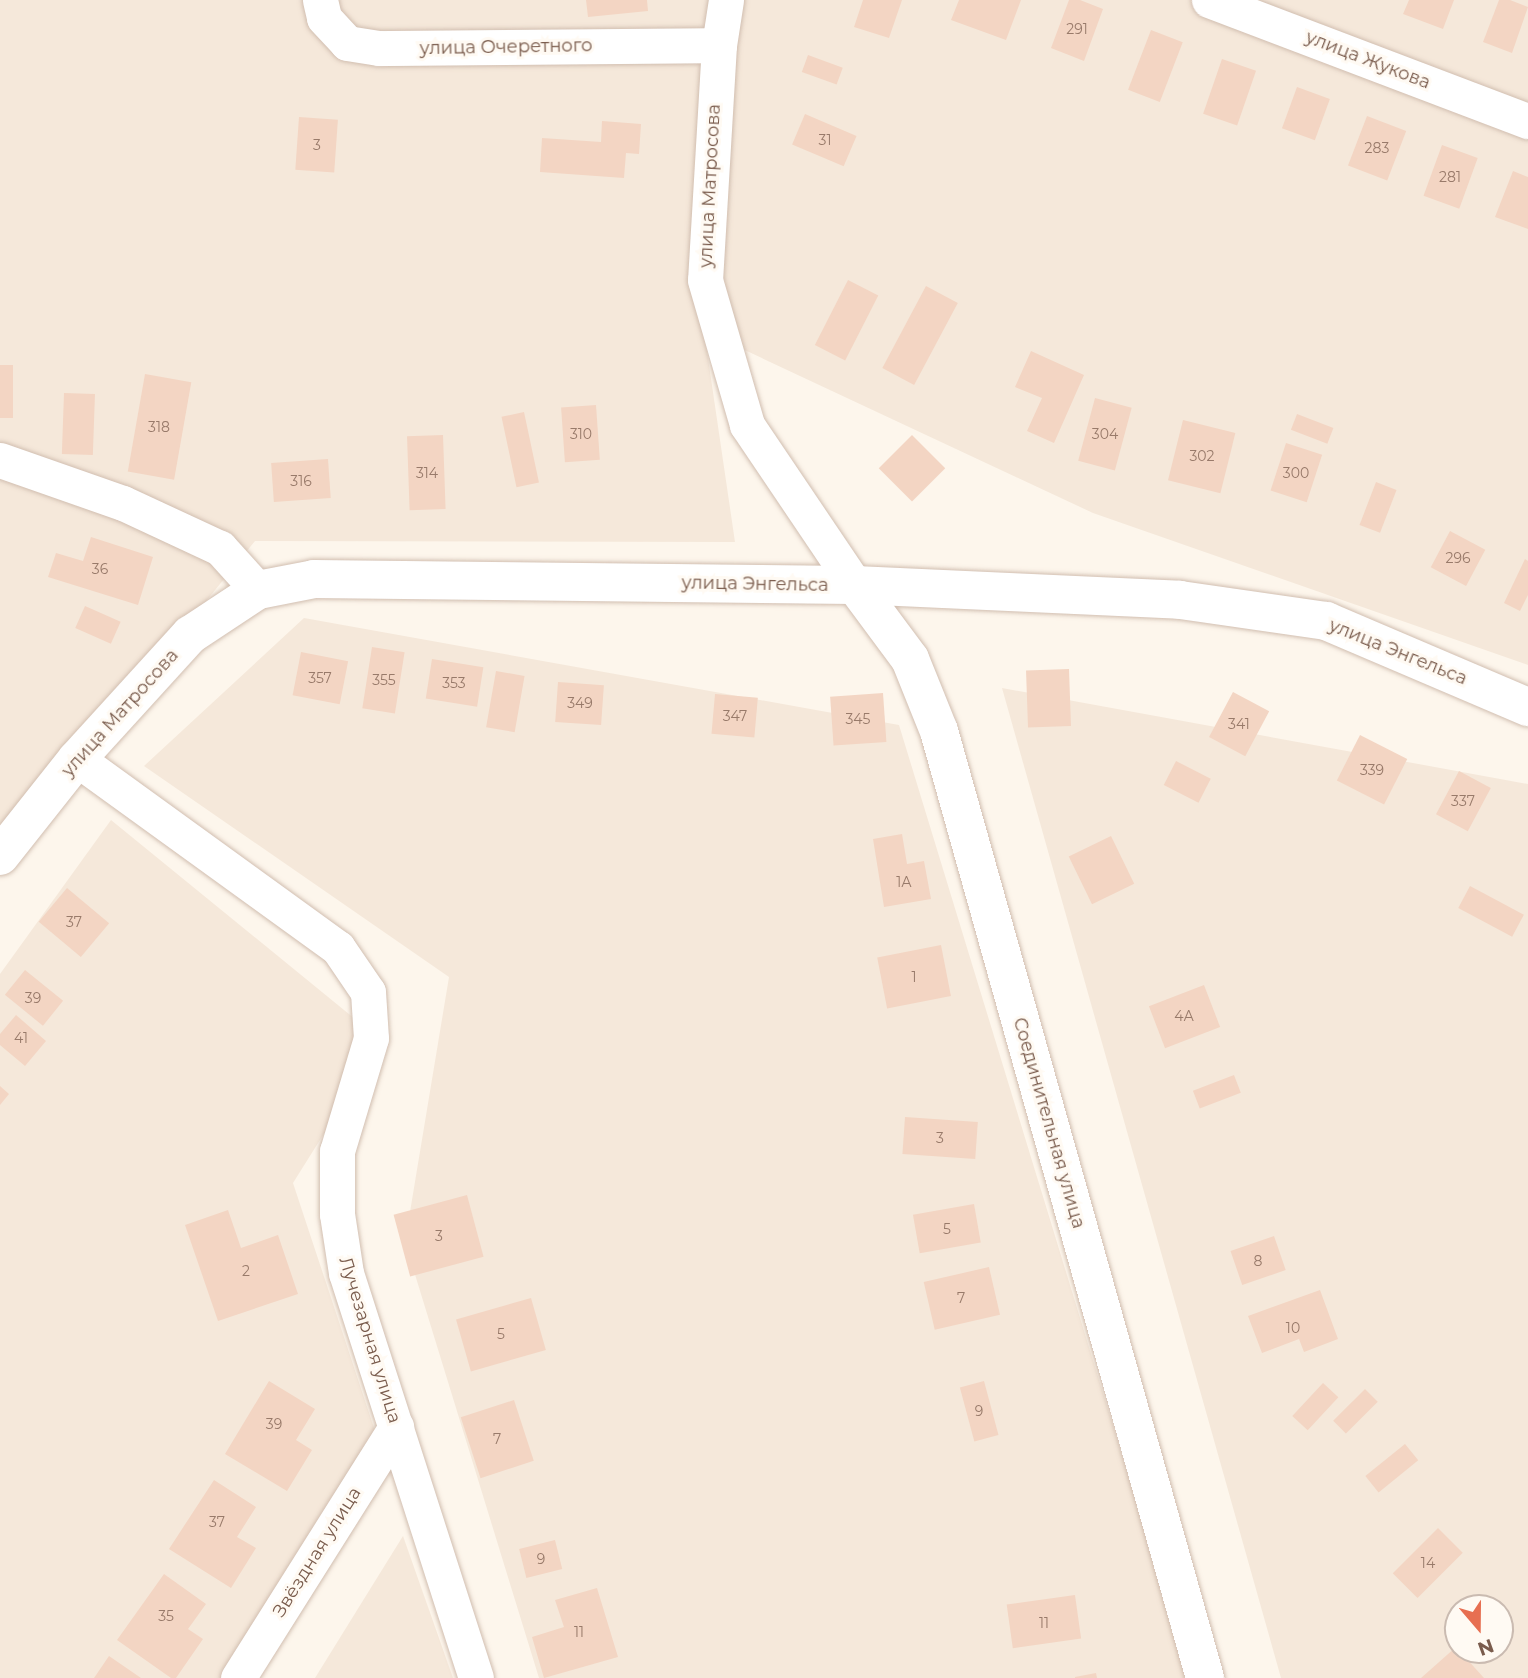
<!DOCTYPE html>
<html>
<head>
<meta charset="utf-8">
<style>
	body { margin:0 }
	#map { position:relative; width:1528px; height:1678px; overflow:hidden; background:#fdf6ec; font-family:Montserrat,sans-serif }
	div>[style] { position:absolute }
	.residential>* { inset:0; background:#f5e8da }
	.building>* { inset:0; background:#f3d5c3; transform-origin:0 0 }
	.roads { filter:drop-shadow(0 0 2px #d1beb0) drop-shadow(0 0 2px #d1beb0) }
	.minor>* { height:35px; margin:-17.5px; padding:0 17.5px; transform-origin:17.5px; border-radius:17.5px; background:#fff }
	.tertiary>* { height:38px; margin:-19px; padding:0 19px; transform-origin:19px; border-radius:19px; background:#fff }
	span { translate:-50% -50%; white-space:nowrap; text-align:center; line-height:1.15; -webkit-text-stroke:6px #fffaf3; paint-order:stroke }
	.number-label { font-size:14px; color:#987a6a }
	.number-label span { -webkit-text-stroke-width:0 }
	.street-label { font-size:18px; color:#7a5c4d }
	.north { position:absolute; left:1444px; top:1594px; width:70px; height:70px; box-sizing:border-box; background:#fffaf3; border:2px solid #cabbb1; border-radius:50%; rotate:160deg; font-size:19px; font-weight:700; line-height:28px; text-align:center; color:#7a5c4d }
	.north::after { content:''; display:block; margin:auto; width:24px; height:32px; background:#e76f51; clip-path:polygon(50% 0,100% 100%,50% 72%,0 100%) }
</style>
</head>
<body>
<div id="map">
	<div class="residential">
		<div style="clip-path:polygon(0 0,1528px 0,1528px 665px,1093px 513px,704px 331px,735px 542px,255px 541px,0 854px)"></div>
		<div style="clip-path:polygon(304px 618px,899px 725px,1190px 1678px,539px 1678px,405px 1242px,449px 977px,144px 766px)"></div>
		<div style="clip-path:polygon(evenodd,1002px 688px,1528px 784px,1528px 1678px,1281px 1678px,1002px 688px,1458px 1608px,1500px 1608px,1500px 1650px,1458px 1650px,1458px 1608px)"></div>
		<div style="clip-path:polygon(111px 820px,382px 1041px,293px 1183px,384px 1458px,250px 1678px,0 1678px,0 974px)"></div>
		<div style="clip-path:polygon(403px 1536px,453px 1678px,315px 1678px)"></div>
	</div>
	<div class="building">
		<div style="clip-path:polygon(586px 0,647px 0,648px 11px,588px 17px)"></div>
		<div style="clip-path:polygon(863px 0,902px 0,889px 38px,854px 27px)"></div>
		<div style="clip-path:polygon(959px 0,1021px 0,1006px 40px,951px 20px)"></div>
		<div style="clip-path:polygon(1069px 0,1080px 0,1103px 9px,1084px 61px,1051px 48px)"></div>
		<div style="clip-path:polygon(1409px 0,1454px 0,1443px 29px,1403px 14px)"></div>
		<div style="clip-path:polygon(1499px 0,1510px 0,1528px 7px,1512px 53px,1483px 42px)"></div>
		<div style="left:1151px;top:30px;width:34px;height:64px;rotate:21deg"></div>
		<div style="left:808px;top:55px;width:37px;height:18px;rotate:20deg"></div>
		<div style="left:1222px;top:59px;width:36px;height:58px;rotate:19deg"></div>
		<div style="left:1297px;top:87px;width:35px;height:44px;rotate:20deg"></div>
		<div style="left:805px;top:114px;width:56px;height:33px;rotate:23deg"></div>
		<div style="left:1367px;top:116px;width:42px;height:53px;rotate:21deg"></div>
		<div style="left:299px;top:117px;width:39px;height:53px;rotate:4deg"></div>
		<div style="clip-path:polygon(602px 121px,641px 124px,639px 154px,626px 153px,624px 178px,540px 172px,542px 138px,601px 142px)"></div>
		<div style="left:1442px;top:145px;width:38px;height:54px;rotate:20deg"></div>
		<div style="clip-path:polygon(1513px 171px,1528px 177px,1528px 229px,1495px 217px)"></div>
		<div style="left:848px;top:280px;width:34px;height:73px;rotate:27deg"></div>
		<div style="left:926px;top:286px;width:36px;height:93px;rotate:28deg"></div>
		<div style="clip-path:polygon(1031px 351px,1084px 375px,1054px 443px,1027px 431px,1042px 398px,1015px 387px)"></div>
		<div style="left:0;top:365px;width:13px;height:53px"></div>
		<div style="left:145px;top:374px;width:47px;height:99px;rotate:10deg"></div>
		<div style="left:64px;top:393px;width:31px;height:61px;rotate:2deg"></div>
		<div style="left:1095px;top:398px;width:38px;height:65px;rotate:15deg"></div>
		<div style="left:596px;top:405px;width:55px;height:35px;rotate:86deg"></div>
		<div style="left:524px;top:412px;width:72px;height:23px;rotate:78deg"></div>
		<div style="left:1297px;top:414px;width:39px;height:17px;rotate:21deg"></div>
		<div style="left:1183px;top:420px;width:54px;height:62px;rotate:14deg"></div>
		<div style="left:443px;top:435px;width:74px;height:36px;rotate:88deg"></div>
		<div style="left:912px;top:435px;width:47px;height:47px;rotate:45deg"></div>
		<div style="left:1286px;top:443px;width:38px;height:50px;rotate:18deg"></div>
		<div style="left:328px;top:459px;width:39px;height:57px;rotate:86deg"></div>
		<div style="left:1376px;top:482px;width:22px;height:46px;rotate:21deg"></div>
		<div style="left:1450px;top:531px;width:40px;height:41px;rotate:28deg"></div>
		<div style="clip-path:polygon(91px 537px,153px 557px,138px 605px,48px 577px,56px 553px,83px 561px)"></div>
		<div style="clip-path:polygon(1525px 559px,1528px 561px,1528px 595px,1520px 611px,1504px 603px)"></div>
		<div style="left:85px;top:606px;width:39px;height:24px;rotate:24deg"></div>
		<div style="left:372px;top:647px;width:33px;height:62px;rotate:9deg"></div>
		<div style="left:301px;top:652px;width:48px;height:44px;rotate:11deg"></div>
		<div style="left:432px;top:659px;width:52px;height:40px;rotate:9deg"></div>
		<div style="left:1069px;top:669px;width:57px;height:43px;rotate:88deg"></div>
		<div style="left:496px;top:671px;width:29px;height:57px;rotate:10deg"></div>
		<div style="left:558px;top:682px;width:46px;height:40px;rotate:4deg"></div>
		<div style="left:1233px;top:692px;width:41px;height:51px;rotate:28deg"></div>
		<div style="left:883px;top:693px;width:49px;height:53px;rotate:86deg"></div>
		<div style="left:715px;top:694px;width:43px;height:40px;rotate:5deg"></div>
		<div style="left:1360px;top:735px;width:53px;height:51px;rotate:27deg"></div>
		<div style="left:1176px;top:761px;width:39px;height:27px;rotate:27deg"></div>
		<div style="left:1459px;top:771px;width:36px;height:49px;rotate:28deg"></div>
		<div style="clip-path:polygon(902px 834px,907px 864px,924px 861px,931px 899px,884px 907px,873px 839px)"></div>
		<div style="left:1111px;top:836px;width:53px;height:47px;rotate:64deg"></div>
		<div style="left:1470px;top:886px;width:61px;height:25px;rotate:28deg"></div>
		<div style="left:67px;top:888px;width:55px;height:44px;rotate:40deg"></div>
		<div style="left:941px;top:945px;width:52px;height:65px;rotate:79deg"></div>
		<div style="left:25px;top:970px;width:49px;height:32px;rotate:39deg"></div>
		<div style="left:1204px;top:985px;width:45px;height:59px;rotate:69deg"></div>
		<div style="clip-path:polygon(16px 1015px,46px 1041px,25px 1066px,0 1045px,0 1034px)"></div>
		<div style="left:1234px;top:1075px;width:19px;height:44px;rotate:69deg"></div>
		<div style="clip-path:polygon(0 1086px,9px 1094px,0 1105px)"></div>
		<div style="left:905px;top:1117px;width:73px;height:37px;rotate:4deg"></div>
		<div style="left:467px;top:1195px;width:64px;height:76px;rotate:75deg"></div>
		<div style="left:974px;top:1204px;width:39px;height:62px;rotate:80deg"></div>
		<div style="clip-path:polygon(228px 1210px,241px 1248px,278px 1235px,298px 1294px,218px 1321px,185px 1225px)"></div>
		<div style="left:1274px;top:1236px;width:36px;height:46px;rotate:71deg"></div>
		<div style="left:989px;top:1267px;width:49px;height:67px;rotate:77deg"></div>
		<div style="clip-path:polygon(1320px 1290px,1338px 1339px,1304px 1352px,1299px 1339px,1262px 1353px,1248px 1316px)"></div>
		<div style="left:531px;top:1298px;width:54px;height:78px;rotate:74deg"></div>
		<div style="clip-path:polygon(269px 1381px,315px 1409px,296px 1440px,312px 1450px,287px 1491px,225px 1454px)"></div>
		<div style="left:984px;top:1381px;width:56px;height:25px;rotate:75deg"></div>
		<div style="left:1323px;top:1383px;width:21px;height:45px;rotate:43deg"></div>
		<div style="left:1365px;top:1389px;width:18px;height:45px;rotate:45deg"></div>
		<div style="left:514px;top:1400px;width:64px;height:56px;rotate:72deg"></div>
		<div style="left:1405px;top:1444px;width:21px;height:51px;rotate:51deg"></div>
		<div style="clip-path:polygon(214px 1480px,256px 1507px,237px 1537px,256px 1548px,231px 1588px,169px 1549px)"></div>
		<div style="left:1438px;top:1528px;width:35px;height:64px;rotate:45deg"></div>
		<div style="left:555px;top:1540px;width:30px;height:37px;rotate:76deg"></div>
		<div style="clip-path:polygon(164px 1574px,206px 1604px,188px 1629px,203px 1639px,176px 1678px,171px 1678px,117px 1640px)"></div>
		<div style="clip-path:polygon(597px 1588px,618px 1657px,544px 1678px,532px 1637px,564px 1627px,555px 1600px)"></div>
		<div style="left:1075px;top:1595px;width:44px;height:69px;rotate:82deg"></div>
		<div style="clip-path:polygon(1456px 1647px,1484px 1678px,1421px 1678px)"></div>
		<div style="clip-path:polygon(109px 1656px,141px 1678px,94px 1678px)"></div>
		<div style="clip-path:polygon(1096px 1673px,1097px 1678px,1075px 1678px,1075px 1677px)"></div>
	</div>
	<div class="roads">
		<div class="minor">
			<div style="left:320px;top:0;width:18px;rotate:77deg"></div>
			<div style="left:324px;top:18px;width:34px;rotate:47deg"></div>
			<div style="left:347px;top:43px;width:32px;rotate:9deg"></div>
			<div style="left:379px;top:48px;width:340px;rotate:-0.5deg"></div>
			<div style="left:726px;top:0;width:46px;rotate:98.8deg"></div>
			<div style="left:719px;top:45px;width:235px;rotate:93.4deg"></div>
			<div style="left:705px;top:280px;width:151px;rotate:73.8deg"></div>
			<div style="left:747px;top:425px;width:193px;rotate:56deg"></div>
			<div style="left:1209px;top:0;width:341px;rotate:20.8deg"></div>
			<div style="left:0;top:460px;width:130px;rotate:19.3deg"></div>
			<div style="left:123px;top:503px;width:107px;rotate:24.9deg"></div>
			<div style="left:220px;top:548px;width:57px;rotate:47.9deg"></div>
			<div style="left:77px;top:759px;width:322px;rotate:35.9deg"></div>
			<div style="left:338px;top:948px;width:53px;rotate:55.7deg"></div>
			<div style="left:368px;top:992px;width:46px;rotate:86.3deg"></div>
			<div style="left:371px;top:1038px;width:118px;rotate:106.7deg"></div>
			<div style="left:337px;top:1151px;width:63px;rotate:90deg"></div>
			<div style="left:337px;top:1214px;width:60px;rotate:81.3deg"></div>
			<div style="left:346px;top:1273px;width:425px;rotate:72.2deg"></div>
			<div style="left:238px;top:1678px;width:297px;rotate:-57.8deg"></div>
		</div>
		<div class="tertiary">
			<div style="left:855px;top:585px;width:92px;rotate:53.4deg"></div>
			<div style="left:910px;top:659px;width:78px;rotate:68.1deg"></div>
			<div style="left:939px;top:731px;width:984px;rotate:74.31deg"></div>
			<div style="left:0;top:856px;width:124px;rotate:-51.6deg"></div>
			<div style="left:77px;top:759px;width:168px;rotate:-47.7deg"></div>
			<div style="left:190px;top:635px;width:82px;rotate:-33.5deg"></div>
			<div style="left:258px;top:590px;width:57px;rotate:-11.1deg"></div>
			<div style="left:314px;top:579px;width:541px;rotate:0.64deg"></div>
			<div style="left:855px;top:585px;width:325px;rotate:2.6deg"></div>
			<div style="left:1180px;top:600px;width:148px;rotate:8.2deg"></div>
			<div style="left:1326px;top:621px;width:220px;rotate:23.1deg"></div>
		</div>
	</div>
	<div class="number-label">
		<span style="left:1077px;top:29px">291</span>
		<span style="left:825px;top:140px">31</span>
		<span style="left:317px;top:145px">3</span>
		<span style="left:1377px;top:148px">283</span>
		<span style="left:1450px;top:177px">281</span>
		<span style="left:159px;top:427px">318</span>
		<span style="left:581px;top:434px">310</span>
		<span style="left:1105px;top:434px">304</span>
		<span style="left:1202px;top:456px">302</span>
		<span style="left:427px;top:473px">314</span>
		<span style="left:1296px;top:473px">300</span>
		<span style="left:301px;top:481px">316</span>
		<span style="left:1458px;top:558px">296</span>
		<span style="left:100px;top:569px">36</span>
		<span style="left:320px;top:678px">357</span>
		<span style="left:384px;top:680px">355</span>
		<span style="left:454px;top:683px">353</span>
		<span style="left:580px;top:703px">349</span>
		<span style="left:735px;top:716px">347</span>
		<span style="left:858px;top:719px">345</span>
		<span style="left:1239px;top:724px">341</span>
		<span style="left:1372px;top:770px">339</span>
		<span style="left:1463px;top:801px">337</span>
		<span style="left:904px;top:882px">1А</span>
		<span style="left:74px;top:922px">37</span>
		<span style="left:914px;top:977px">1</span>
		<span style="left:33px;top:998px">39</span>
		<span style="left:1184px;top:1016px">4А</span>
		<span style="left:21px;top:1038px">41</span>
		<span style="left:940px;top:1138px">3</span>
		<span style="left:947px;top:1229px">5</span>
		<span style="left:439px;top:1236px">3</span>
		<span style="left:1258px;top:1261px">8</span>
		<span style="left:246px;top:1271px">2</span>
		<span style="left:961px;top:1298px">7</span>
		<span style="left:1293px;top:1328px">10</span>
		<span style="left:501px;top:1334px">5</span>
		<span style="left:979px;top:1411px">9</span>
		<span style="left:274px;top:1424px">39</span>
		<span style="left:497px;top:1439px">7</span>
		<span style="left:217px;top:1522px">37</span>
		<span style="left:541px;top:1559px">9</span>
		<span style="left:1428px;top:1563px">14</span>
		<span style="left:166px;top:1616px">35</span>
		<span style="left:1044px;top:1623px">11</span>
		<span style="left:579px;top:1632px">11</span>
	</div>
	<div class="street-label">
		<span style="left:506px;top:47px;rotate:-1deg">улица Очеретного</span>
		<span style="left:1368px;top:60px;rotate:21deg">улица Жукова</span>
		<span style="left:710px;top:186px;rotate:-87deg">улица Матросова</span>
		<span style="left:755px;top:584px;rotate:1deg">улица Энгельса</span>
		<span style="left:1398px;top:652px;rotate:22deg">улица Энгельса</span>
		<span style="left:120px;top:713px;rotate:-48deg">улица Матросова</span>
		<span style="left:1049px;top:1123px;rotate:74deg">Соединительная улица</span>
		<span style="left:370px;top:1340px;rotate:73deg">Лучезарная улица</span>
		<span style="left:317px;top:1552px;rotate:-58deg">Звёздная улица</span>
	</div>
	<div class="north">N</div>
</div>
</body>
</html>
